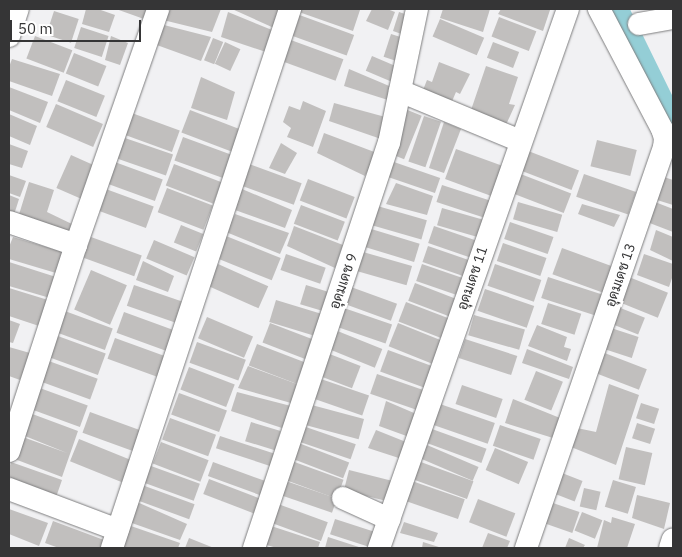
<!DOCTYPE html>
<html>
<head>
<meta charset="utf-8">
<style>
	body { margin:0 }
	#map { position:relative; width:682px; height:557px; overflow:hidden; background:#f1f1f3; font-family:"IBM Plex Sans",Sarabun,sans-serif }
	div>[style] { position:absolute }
	.canal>* { height:19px; margin:-9.5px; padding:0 9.5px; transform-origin:9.5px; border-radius:9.5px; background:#94ced6 }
	.building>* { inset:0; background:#c1bfbe; transform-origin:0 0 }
	.roads { filter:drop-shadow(0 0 1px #7d7d7e) drop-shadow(0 0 1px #7d7d7e) }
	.minor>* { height:22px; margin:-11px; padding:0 11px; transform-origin:11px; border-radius:11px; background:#fff }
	span { translate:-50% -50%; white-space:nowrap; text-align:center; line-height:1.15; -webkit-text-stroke:5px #fff; paint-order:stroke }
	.street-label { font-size:14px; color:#353536 }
	.frame { position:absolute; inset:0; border:10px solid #353536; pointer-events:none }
	.scale { position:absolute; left:10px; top:20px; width:131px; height:22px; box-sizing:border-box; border:2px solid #353536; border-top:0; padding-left:6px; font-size:15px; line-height:18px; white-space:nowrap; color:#353536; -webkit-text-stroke:4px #fff; paint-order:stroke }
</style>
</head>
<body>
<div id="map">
	<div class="canal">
		<div style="left:619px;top:9px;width:123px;rotate:63.9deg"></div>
	</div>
	<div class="building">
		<div style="clip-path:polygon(86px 9px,98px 9px,115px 15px,109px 32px,82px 24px)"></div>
		<div style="clip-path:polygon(116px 9px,148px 9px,144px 19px)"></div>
		<div style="clip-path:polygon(166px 9px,221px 9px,212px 32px,163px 20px)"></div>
		<div style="clip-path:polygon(232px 9px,281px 9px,274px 28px)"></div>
		<div style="clip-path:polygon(297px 9px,358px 9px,360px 10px,353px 31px,296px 11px)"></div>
		<div style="clip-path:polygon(372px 9px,387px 9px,395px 12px,388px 30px,366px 21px)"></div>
		<div style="clip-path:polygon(443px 9px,490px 9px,483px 32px,440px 18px)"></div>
		<div style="clip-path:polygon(501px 9px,546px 9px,550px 10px,543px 31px,498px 14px)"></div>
		<div style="left:54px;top:11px;width:26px;height:25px;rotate:18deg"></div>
		<div style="clip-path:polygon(228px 12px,272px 30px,266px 52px,221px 37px)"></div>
		<div style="clip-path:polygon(399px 12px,414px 17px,410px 37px,393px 31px)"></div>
		<div style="left:294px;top:13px;width:64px;height:22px;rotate:20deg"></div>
		<div style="left:499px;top:17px;width:40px;height:21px;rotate:21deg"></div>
		<div style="left:440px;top:19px;width:48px;height:19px;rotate:23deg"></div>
		<div style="clip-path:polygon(160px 24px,211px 37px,201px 61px,154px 44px)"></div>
		<div style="left:81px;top:27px;width:29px;height:22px;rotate:18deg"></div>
		<div style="left:391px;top:34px;width:19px;height:24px;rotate:18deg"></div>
		<div style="left:35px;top:36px;width:40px;height:24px;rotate:21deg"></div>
		<div style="clip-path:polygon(111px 36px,128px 43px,120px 65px,105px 60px)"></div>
		<div style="left:213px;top:38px;width:11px;height:24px;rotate:22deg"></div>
		<div style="left:288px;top:39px;width:59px;height:23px;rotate:20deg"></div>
		<div style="left:225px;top:42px;width:17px;height:24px;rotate:25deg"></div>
		<div style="left:493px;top:42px;width:28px;height:17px;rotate:21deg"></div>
		<div style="left:74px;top:53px;width:35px;height:22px;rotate:22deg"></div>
		<div style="left:372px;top:56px;width:30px;height:16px;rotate:23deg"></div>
		<div style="clip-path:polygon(12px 59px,60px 74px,52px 96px,9px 81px,9px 67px)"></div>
		<div style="clip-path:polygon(439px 62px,470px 74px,460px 94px,456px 92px,450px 106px,421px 95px,427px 80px,432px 82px)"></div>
		<div style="clip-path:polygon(486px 66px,518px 77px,509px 104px,515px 105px,505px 127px,470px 113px)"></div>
		<div style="clip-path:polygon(349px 69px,394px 88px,391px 101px,344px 86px)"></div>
		<div style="clip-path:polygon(201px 77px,235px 92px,227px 120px,191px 108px)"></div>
		<div style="left:66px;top:80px;width:42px;height:23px;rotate:22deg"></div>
		<div style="clip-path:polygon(9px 87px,48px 102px,40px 123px,9px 110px)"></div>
		<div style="clip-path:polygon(303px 101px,326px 111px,313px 147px,287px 137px,291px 128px,283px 122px,289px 106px,300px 110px)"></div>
		<div style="clip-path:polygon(334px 103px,389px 118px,381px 139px,329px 121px)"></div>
		<div style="left:56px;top:104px;width:51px;height:25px;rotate:23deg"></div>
		<div style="left:405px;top:109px;width:18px;height:47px;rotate:22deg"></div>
		<div style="left:190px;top:110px;width:57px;height:24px;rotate:21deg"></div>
		<div style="left:129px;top:112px;width:54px;height:23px;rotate:20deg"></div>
		<div style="clip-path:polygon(9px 114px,37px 126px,30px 145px,9px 136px)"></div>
		<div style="left:424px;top:116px;width:18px;height:48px;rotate:19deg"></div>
		<div style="clip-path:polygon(444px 122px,461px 129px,444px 173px,429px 168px)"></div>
		<div style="clip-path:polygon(324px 133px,377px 153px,365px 176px,317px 153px)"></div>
		<div style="left:122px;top:137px;width:54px;height:22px;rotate:19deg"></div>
		<div style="left:183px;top:137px;width:53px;height:25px;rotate:20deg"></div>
		<div style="left:597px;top:140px;width:41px;height:27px;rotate:14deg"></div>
		<div style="clip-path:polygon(281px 143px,297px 153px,285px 174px,269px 168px)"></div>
		<div style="clip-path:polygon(9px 144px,28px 151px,22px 168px,9px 164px)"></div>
		<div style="left:456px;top:149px;width:55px;height:32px;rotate:20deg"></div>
		<div style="left:523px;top:149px;width:60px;height:21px;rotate:21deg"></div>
		<div style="left:71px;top:155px;width:27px;height:36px;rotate:24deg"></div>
		<div style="left:112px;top:161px;width:54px;height:23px;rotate:20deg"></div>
		<div style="left:391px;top:161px;width:52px;height:16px;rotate:19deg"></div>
		<div style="left:174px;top:164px;width:51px;height:23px;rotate:21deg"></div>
		<div style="left:249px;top:164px;width:56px;height:23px;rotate:20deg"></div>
		<div style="left:518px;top:173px;width:57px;height:21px;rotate:21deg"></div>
		<div style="left:584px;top:174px;width:55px;height:24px;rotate:19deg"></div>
		<div style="clip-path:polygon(9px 175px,26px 181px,20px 197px,9px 193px)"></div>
		<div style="clip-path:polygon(664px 177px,673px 180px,673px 205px,657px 200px)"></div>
		<div style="left:308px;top:179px;width:50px;height:23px;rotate:21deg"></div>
		<div style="clip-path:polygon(29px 182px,54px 190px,47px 212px,74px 225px,68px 240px,17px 221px)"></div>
		<div style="clip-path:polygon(396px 183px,433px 196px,427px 215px,386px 204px)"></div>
		<div style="left:442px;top:185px;width:52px;height:18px;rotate:18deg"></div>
		<div style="left:103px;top:188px;width:54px;height:23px;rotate:20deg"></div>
		<div style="left:167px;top:188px;width:49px;height:26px;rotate:21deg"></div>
		<div style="clip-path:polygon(242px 189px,292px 210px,285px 228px,235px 210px)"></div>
		<div style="clip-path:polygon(9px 195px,19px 199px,13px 218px,9px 216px)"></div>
		<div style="left:518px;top:202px;width:46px;height:18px;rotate:16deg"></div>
		<div style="clip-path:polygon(655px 202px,673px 209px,673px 232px,647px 222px)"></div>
		<div style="clip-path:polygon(582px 204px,620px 215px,614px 227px,578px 214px)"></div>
		<div style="left:301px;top:205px;width:47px;height:20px;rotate:21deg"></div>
		<div style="left:374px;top:205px;width:55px;height:20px;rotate:16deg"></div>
		<div style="left:442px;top:208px;width:43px;height:18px;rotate:16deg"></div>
		<div style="clip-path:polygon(235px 214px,289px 233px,280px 254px,226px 232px)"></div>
		<div style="left:510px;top:222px;width:46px;height:18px;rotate:19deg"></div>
		<div style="left:181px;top:225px;width:24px;height:19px;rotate:22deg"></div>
		<div style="clip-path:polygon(294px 226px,343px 245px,335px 268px,287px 246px)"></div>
		<div style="left:434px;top:226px;width:46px;height:18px;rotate:19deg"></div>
		<div style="left:368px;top:228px;width:54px;height:19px;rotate:17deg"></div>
		<div style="clip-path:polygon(656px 230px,673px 237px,673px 261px,650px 250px)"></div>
		<div style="left:226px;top:236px;width:59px;height:24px;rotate:22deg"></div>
		<div style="clip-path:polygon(13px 237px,63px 252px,56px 273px,9px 259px,9px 247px)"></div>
		<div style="left:91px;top:237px;width:54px;height:22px;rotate:20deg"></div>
		<div style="left:154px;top:240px;width:44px;height:20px;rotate:23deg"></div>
		<div style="left:503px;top:243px;width:46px;height:19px;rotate:19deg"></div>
		<div style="left:428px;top:246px;width:46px;height:17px;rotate:19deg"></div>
		<div style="left:562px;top:248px;width:54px;height:28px;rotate:20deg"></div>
		<div style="left:363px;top:252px;width:51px;height:20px;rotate:16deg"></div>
		<div style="left:286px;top:254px;width:42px;height:17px;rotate:19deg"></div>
		<div style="clip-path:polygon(644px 254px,673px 264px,673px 275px,669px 287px,637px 275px)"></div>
		<div style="clip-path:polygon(143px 261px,174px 276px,168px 292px,136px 280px)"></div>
		<div style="clip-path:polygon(9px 262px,56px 277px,50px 298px,9px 286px)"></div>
		<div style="left:218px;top:264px;width:55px;height:24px;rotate:24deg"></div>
		<div style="left:422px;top:264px;width:46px;height:18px;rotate:19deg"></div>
		<div style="left:495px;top:264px;width:49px;height:23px;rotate:19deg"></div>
		<div style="left:91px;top:270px;width:39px;height:43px;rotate:23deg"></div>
		<div style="left:548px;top:277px;width:57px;height:22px;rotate:18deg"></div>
		<div style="left:629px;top:277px;width:42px;height:27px;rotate:22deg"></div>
		<div style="left:415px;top:283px;width:45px;height:19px;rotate:21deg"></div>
		<div style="left:134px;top:285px;width:54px;height:22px;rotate:19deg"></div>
		<div style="left:306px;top:285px;width:28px;height:20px;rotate:17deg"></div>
		<div style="left:351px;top:287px;width:49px;height:18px;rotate:20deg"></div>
		<div style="clip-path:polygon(9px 288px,48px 300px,39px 326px,9px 316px)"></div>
		<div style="left:485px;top:289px;width:52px;height:23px;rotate:19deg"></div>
		<div style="left:276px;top:300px;width:48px;height:23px;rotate:17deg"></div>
		<div style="left:406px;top:302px;width:49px;height:21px;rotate:21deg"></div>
		<div style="left:548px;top:303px;width:35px;height:22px;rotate:18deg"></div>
		<div style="left:341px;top:307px;width:54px;height:20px;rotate:19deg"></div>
		<div style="left:618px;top:307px;width:29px;height:18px;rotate:22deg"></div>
		<div style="left:62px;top:310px;width:54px;height:23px;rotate:20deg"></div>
		<div style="left:124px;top:312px;width:54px;height:22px;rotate:20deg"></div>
		<div style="left:474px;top:315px;width:53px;height:21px;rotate:16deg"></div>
		<div style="left:207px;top:317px;width:50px;height:23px;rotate:23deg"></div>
		<div style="clip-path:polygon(9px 320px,20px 324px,13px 343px,9px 342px)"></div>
		<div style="left:270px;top:323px;width:47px;height:21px;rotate:21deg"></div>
		<div style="left:398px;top:323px;width:51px;height:25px;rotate:22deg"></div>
		<div style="clip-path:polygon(537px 325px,567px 337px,564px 347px,571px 349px,567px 361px,528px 346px)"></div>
		<div style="left:611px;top:328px;width:29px;height:22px;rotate:18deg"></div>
		<div style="left:335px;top:330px;width:51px;height:20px;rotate:22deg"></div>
		<div style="left:55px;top:335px;width:54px;height:23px;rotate:20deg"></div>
		<div style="left:115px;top:338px;width:55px;height:22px;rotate:20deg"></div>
		<div style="left:465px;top:339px;width:55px;height:20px;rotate:18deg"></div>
		<div style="left:197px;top:342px;width:52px;height:22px;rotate:20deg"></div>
		<div style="left:257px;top:344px;width:51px;height:23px;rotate:21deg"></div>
		<div style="clip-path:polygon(9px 347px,30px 353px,20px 380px,9px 376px)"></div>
		<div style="clip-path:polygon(527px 349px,573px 367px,569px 379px,522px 363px)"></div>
		<div style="left:388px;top:350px;width:51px;height:23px;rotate:20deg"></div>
		<div style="left:602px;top:352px;width:48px;height:22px;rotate:21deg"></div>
		<div style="left:327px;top:353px;width:36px;height:24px;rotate:21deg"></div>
		<div style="left:46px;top:360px;width:55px;height:22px;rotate:20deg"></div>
		<div style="clip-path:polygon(248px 366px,297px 384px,291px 403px,238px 388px)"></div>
		<div style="left:189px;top:367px;width:49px;height:24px;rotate:21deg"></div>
		<div style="left:536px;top:371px;width:29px;height:31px;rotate:22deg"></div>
		<div style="left:377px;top:374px;width:55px;height:21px;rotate:19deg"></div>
		<div style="left:318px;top:378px;width:54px;height:21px;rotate:19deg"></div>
		<div style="clip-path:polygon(609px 384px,639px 395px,616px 465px,571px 447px,577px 428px,596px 432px)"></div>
		<div style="left:462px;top:385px;width:43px;height:20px;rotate:19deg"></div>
		<div style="left:37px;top:387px;width:54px;height:23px;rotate:20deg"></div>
		<div style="clip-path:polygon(237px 392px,291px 406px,282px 428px,231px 411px)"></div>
		<div style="left:179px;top:393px;width:51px;height:23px;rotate:20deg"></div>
		<div style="clip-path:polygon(513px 399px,560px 418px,553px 438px,505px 423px)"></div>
		<div style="clip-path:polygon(386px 401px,421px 416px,412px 438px,379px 426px)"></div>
		<div style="left:641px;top:403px;width:19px;height:16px;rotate:18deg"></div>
		<div style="left:308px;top:404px;width:58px;height:21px;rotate:15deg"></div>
		<div style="left:440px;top:404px;width:58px;height:22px;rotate:19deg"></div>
		<div style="clip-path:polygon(27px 412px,78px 431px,62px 477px,12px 458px,20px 436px,67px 453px,20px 434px)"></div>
		<div style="left:90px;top:412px;width:55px;height:22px;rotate:20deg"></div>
		<div style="left:170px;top:418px;width:49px;height:23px;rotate:20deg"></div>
		<div style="left:251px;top:422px;width:31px;height:20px;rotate:17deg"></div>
		<div style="left:637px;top:423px;width:19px;height:16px;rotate:18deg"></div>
		<div style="left:300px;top:425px;width:59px;height:16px;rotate:19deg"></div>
		<div style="left:500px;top:425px;width:43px;height:22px;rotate:19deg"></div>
		<div style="left:432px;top:429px;width:58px;height:15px;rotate:20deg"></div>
		<div style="clip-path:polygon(376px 430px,411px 444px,405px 460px,368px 448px)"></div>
		<div style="left:220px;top:436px;width:60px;height:13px;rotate:18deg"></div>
		<div style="left:79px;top:439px;width:56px;height:24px;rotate:22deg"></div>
		<div style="left:161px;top:442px;width:51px;height:23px;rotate:21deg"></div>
		<div style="left:296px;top:442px;width:57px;height:17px;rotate:21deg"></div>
		<div style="left:427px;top:445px;width:56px;height:15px;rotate:23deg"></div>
		<div style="left:626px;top:447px;width:27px;height:33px;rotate:13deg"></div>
		<div style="left:495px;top:448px;width:36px;height:24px;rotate:23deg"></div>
		<div style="left:289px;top:460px;width:58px;height:20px;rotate:20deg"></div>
		<div style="left:418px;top:461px;width:59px;height:19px;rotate:20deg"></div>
		<div style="clip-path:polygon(11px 462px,62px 480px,54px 503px,9px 485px,9px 469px)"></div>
		<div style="left:213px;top:462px;width:58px;height:15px;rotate:20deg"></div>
		<div style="left:151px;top:466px;width:52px;height:18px;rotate:20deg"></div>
		<div style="left:349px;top:470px;width:44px;height:21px;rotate:14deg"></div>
		<div style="left:562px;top:473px;width:22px;height:22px;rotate:21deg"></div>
		<div style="left:209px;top:479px;width:55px;height:16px;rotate:21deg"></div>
		<div style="left:283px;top:480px;width:57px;height:15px;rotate:19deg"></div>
		<div style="left:409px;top:480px;width:59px;height:21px;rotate:19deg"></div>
		<div style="left:613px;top:480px;width:24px;height:28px;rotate:17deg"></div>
		<div style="left:142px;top:485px;width:56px;height:16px;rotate:20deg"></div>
		<div style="left:584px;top:488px;width:17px;height:19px;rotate:13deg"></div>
		<div style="clip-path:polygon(637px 495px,670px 503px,664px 529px,632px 518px)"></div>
		<div style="left:478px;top:499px;width:40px;height:25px;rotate:21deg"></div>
		<div style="clip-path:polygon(137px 502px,187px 524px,180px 540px,129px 522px)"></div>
		<div style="left:553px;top:503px;width:28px;height:22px;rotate:19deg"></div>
		<div style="left:278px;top:504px;width:53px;height:20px;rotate:20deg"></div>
		<div style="clip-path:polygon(9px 509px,48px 523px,39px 546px,9px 534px)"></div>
		<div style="left:582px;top:512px;width:22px;height:20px;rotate:22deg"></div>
		<div style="clip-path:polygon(612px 517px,635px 524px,627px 548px,597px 548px,604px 520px,611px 523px)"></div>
		<div style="left:335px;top:519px;width:43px;height:16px;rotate:18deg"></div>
		<div style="clip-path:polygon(53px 521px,104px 540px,101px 548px,59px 548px,45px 543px)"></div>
		<div style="clip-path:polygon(404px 522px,438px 533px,434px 542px,400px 533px)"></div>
		<div style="clip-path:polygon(128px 525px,180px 543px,178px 548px,126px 548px,121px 546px)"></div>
		<div style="clip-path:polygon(268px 525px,320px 542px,318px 548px,277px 548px,263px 544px)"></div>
		<div style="clip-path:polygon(488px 533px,510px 541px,507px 548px,482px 548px)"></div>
		<div style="clip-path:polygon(328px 537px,362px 548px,325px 548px)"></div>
		<div style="clip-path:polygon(189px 538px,214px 548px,185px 548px)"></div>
		<div style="clip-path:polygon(569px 538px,585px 545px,583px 548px,565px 548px)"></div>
		<div style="clip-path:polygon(423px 542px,442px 548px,422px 548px)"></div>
	</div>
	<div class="roads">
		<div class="minor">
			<div style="left:639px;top:24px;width:35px;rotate:-10deg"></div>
			<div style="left:9px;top:36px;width:28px;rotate:-72deg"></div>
			<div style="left:400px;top:91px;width:130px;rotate:22.6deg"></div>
			<div style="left:9px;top:222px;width:71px;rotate:18.9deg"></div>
			<div style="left:9px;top:451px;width:217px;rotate:-72deg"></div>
			<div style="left:76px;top:245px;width:250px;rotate:-70.8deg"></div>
			<div style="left:9px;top:489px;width:116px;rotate:20.6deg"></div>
			<div style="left:343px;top:498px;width:51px;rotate:24.5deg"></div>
			<div style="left:112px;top:548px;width:568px;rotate:-71.72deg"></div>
			<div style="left:254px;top:548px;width:427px;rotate:-71.6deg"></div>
			<div style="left:389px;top:143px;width:137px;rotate:-78.2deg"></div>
			<div style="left:379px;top:548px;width:571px;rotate:-70.68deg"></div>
			<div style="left:526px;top:548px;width:423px;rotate:-71deg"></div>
			<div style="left:664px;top:148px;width:10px;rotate:-84deg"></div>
			<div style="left:665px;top:138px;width:9px;rotate:-108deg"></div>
			<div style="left:662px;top:129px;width:136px;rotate:-117.7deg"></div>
			<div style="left:670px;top:548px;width:9px;rotate:-72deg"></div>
		</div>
	</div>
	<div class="street-label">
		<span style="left:620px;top:275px;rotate:-71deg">อุดมเดช 13</span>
		<span style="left:472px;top:278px;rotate:-71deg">อุดมเดช 11</span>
		<span style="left:343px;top:281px;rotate:-71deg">อุดมเดช 9</span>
	</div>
	<div class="frame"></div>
	<div class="scale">50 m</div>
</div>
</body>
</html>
